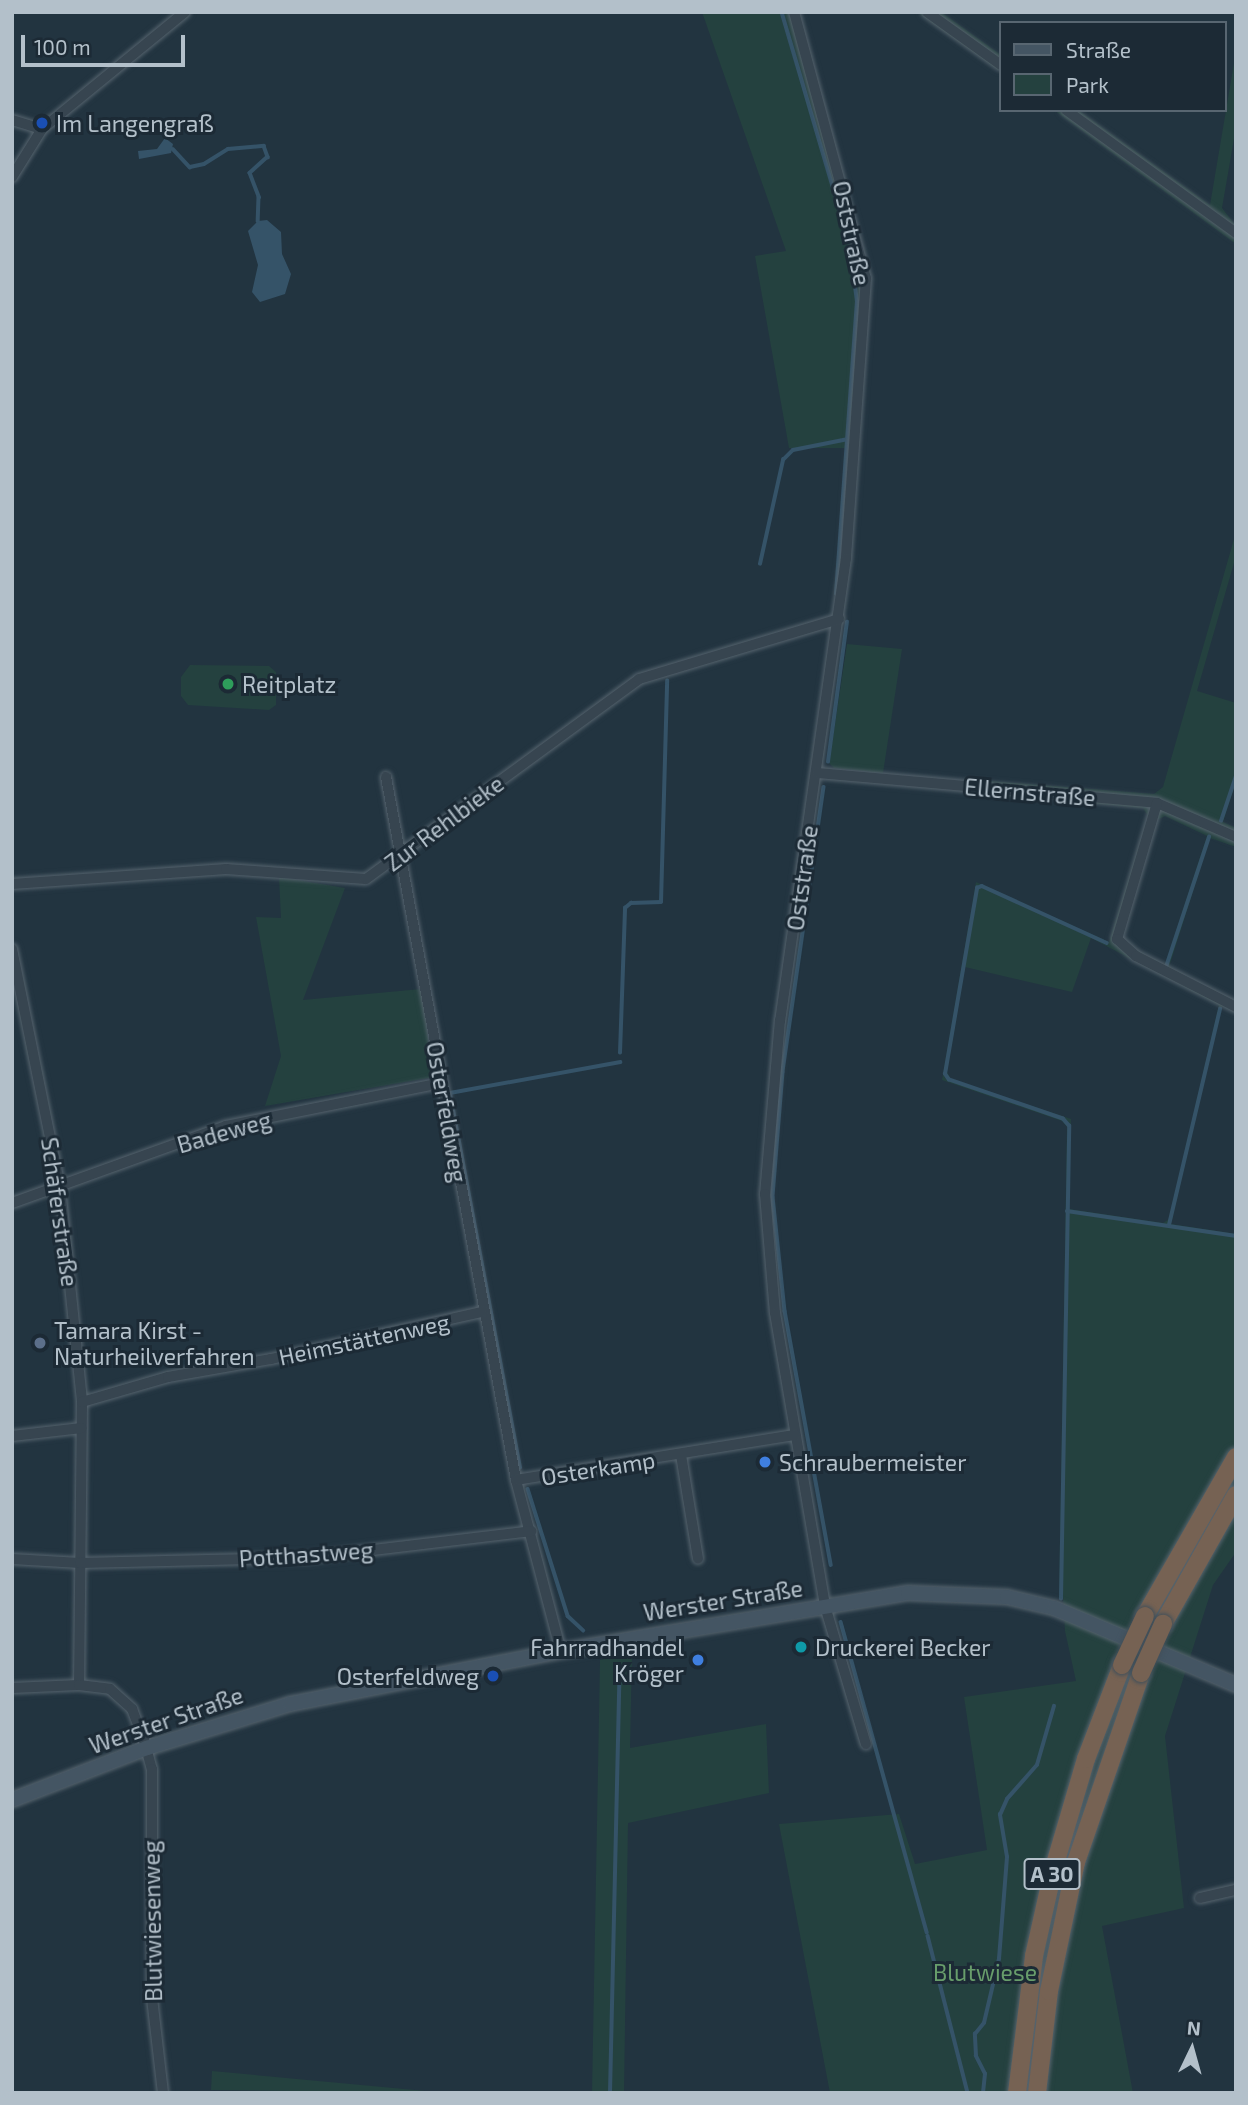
<!DOCTYPE html>
<html>
<head>
<meta charset="utf-8">
<style>
	body { margin:0 }
	#map { position:relative; width:1248px; height:2105px; overflow:hidden; background:#223440; font-family:"Exo 2",sans-serif }
	div>[style] { position:absolute }
	.green>* { inset:0; background:#24413f }
	.water>* { inset:0; background:#355368 }
	.stream>* { height:3.5px; margin:-1.75px; padding:0 1.75px; transform-origin:1.75px; border-radius:1.75px; background:#355368 }
	.roads { filter:drop-shadow(0 0 2px #55636d) drop-shadow(0 0 2px #55636d) }
	.street>* { height:10px; margin:-5px; padding:0 5px; transform-origin:5px; border-radius:5px; background:#374550 }
	.secondary>* { height:14px; margin:-7px; padding:0 7px; transform-origin:7px; border-radius:7px; background:#445563 }
	.highway>* { height:18px; margin:-9px; padding:0 9px; transform-origin:9px; border-radius:9px; background:#766253 }
	.bridges { filter:drop-shadow(0 0 2px #42505a) drop-shadow(0 0 2px #42505a) }
	.highway-bridge>* { height:18px; margin:-9px; padding:0 9px; transform-origin:9px; border-radius:9px; background:#766253 }
	.dots>* { width:19px; height:19px; translate:-50% -50%; box-sizing:border-box; border:4px solid #1c2a35; border-radius:50% }
	span { translate:-50% -50%; white-space:nowrap; text-align:center; line-height:1.15; -webkit-text-stroke:6px #1c2a35; paint-order:stroke }
	.shield-label span { padding:2px 5px; background:#1c2a35; border:2px solid; border-radius:5px; -webkit-text-stroke-width:0 }
	.shield-label { font-size:21px; color:#b3c0ca; font-weight:700 }
	.poi-label { font-size:23px; color:#b3c0ca }
	.left { translate:0 -50%; text-align:left }
	.right { translate:-100% -50%; text-align:right }
	.street-label { font-size:23px; color:#b3c0ca }
	.park-label { font-size:23px; color:#689d6b }
	.frame { position:absolute; inset:0; border:14px solid #b3c0ca; pointer-events:none }
	.legend { position:absolute; left:999px; top:21px; width:228px; height:91px; box-sizing:border-box; background:#1c2a35; border:2px solid #586671; margin:0; padding:9px 12px; list-style:none; font-size:21px; color:#b3c0ca }
	.legend li { display:flex; align-items:center; gap:14px; height:35px }
	.legend b { width:35px; border:2px solid #586671 }
	.north { position:absolute; left:1157px; top:2014px; width:70px; height:70px; -webkit-text-stroke:5px #1c2a35; paint-order:stroke; rotate:5deg; font-size:19px; font-weight:700; line-height:28px; text-align:center; color:#b3c0ca }
	.north::after { content:''; display:block; margin:auto; width:24px; height:32px; background:#b3c0ca; clip-path:polygon(50% 0,100% 100%,50% 72%,0 100%) }
	.scale { position:absolute; left:21px; top:35px; width:164px; height:32px; box-sizing:border-box; border:4px solid #b3c0ca; border-top:0; padding-left:9px; font-size:21px; line-height:24px; white-space:nowrap; color:#b3c0ca; -webkit-text-stroke:5px #1c2a35; paint-order:stroke }
</style>
</head>
<body>
<div id="map">
	<div class="green">
		<div style="clip-path:polygon(702px 12px,797px 12px,864px 279px,850px 448px,789px 448px,755px 256px,786px 251px)"></div>
		<div style="clip-path:polygon(917px 12px,941px 12px,1001px 55px,1001px 72px)"></div>
		<div style="clip-path:polygon(1236px 51px,1236px 127px,1222px 208px,1236px 226px,1236px 244px,1054px 110px,1078px 110px,1210px 205px)"></div>
		<div style="clip-path:polygon(evenodd,1236px 532px,1236px 556px,1197px 691px,1236px 703px,1236px 782px,1223px 822px,1236px 828px,1236px 847px,1210px 838px,1169px 967px,1236px 1002px,1236px 1012px,1222px 1006px,1171px 1224px,1236px 1234px,1236px 1552px,1213px 1585px,1165px 1736px,1184px 1908px,1102px 1926px,1133px 2093px,830px 2093px,779px 1824px,899px 1814px,915px 1864px,987px 1850px,964px 1697px,1076px 1681px,1065px 1631px,1063px 1597px,1059px 1598px,1067px 1127px,1062px 1121px,942px 1080px,976px 882px,1109px 942px,1148px 816px,1143px 808px,989px 794px,990px 781px,1154px 794px,1163px 787px,1236px 532px,1165px 816px,1207px 836px,1165px 965px,1125px 944px,1122px 935px,1157px 820px,1165px 816px,1236px 532px,1091px 938px,1219px 1005px,1169px 1219px,1163px 1223px,1069px 1209px,1071px 1119px,951px 1079px,947px 1072px,965px 967px,1072px 992px,1091px 938px)"></div>
		<div style="clip-path:polygon(847px 644px,902px 649px,883px 773px,834px 768px,829px 763px)"></div>
		<div style="clip-path:polygon(190px 665px,269px 666px,276px 672px,276px 705px,269px 710px,188px 705px,181px 696px,181px 677px)"></div>
		<div style="clip-path:polygon(279px 877px,345px 888px,303px 1000px,421px 989px,434px 1077px,265px 1106px,281px 1056px,256px 917px,281px 918px)"></div>
		<div style="clip-path:polygon(632px 1654px,630px 1748px,766px 1724px,769px 1793px,628px 1823px,624px 2093px,592px 2093px,600px 1660px)"></div>
		<div style="clip-path:polygon(212px 2071px,447px 2093px,211px 2090px)"></div>
	</div>
	<div class="water">
		<div style="clip-path:polygon(165px 138px,173px 144px,171px 153px,139px 159px,138px 151px,157px 149px)"></div>
		<div style="clip-path:polygon(267px 220px,281px 232px,282px 254px,291px 274px,285px 294px,260px 302px,252px 292px,258px 265px,248px 231px,258px 221px)"></div>
	</div>
	<div class="stream">
		<div style="left:782px;top:12px;width:235px;rotate:73.7deg"></div>
		<div style="left:173px;top:149px;width:25px;rotate:47deg"></div>
		<div style="left:190px;top:167px;width:14px;rotate:-12deg"></div>
		<div style="left:204px;top:164px;width:28px;rotate:-32deg"></div>
		<div style="left:228px;top:149px;width:36px;rotate:-5deg"></div>
		<div style="left:264px;top:146px;width:12px;rotate:70deg"></div>
		<div style="left:268px;top:157px;width:24px;rotate:138deg"></div>
		<div style="left:250px;top:173px;width:26px;rotate:69deg"></div>
		<div style="left:259px;top:197px;width:24px;rotate:92deg"></div>
		<div style="left:760px;top:564px;width:107px;rotate:-77.5deg"></div>
		<div style="left:783px;top:460px;width:14px;rotate:-45deg"></div>
		<div style="left:793px;top:450px;width:56px;rotate:-11.3deg"></div>
		<div style="left:836px;top:594px;width:293px;rotate:-85.9deg"></div>
		<div style="left:857px;top:302px;width:55px;rotate:-97.3deg"></div>
		<div style="left:828px;top:762px;width:141px;rotate:-82.3deg"></div>
		<div style="left:824px;top:787px;width:288px;rotate:98.2deg"></div>
		<div style="left:783px;top:1072px;width:125px;rotate:94.6deg"></div>
		<div style="left:773px;top:1197px;width:115px;rotate:84deg"></div>
		<div style="left:785px;top:1311px;width:258px;rotate:79.7deg"></div>
		<div style="left:1221px;top:821px;width:47px;rotate:-71.6deg"></div>
		<div style="left:1166px;top:967px;width:137px;rotate:-71.7deg"></div>
		<div style="left:620px;top:1053px;width:145px;rotate:-88deg"></div>
		<div style="left:625px;top:908px;width:8px;rotate:-40deg"></div>
		<div style="left:631px;top:903px;width:30px;rotate:-2deg"></div>
		<div style="left:661px;top:902px;width:221px;rotate:-88.4deg"></div>
		<div style="left:1067px;top:1211px;width:171px;rotate:8.4deg"></div>
		<div style="left:1169px;top:1225px;width:222px;rotate:-76.7deg"></div>
		<div style="left:520px;top:1468px;width:381px;rotate:-100.6deg"></div>
		<div style="left:450px;top:1093px;width:173px;rotate:-10.3deg"></div>
		<div style="left:528px;top:1489px;width:133px;rotate:72.5deg"></div>
		<div style="left:568px;top:1616px;width:21px;rotate:43deg"></div>
		<div style="left:1061px;top:1599px;width:473px;rotate:-89deg"></div>
		<div style="left:1069px;top:1126px;width:9px;rotate:-131deg"></div>
		<div style="left:1063px;top:1119px;width:120px;rotate:-161.1deg"></div>
		<div style="left:949px;top:1080px;width:7px;rotate:-124deg"></div>
		<div style="left:945px;top:1074px;width:189px;rotate:-80.2deg"></div>
		<div style="left:977px;top:888px;width:5px;rotate:-22deg"></div>
		<div style="left:982px;top:886px;width:137px;rotate:24.5deg"></div>
		<div style="left:841px;top:1622px;width:322px;rotate:74.5deg"></div>
		<div style="left:928px;top:1936px;width:162px;rotate:75.7deg"></div>
		<div style="left:610px;top:2093px;width:426px;rotate:-88.7deg"></div>
		<div style="left:983px;top:2093px;width:19px;rotate:-84deg"></div>
		<div style="left:985px;top:2074px;width:20px;rotate:-117deg"></div>
		<div style="left:976px;top:2056px;width:22px;rotate:-93deg"></div>
		<div style="left:975px;top:2034px;width:14px;rotate:-51deg"></div>
		<div style="left:984px;top:2023px;width:66px;rotate:-76.8deg"></div>
		<div style="left:999px;top:1959px;width:102px;rotate:-85.5deg"></div>
		<div style="left:1007px;top:1857px;width:43px;rotate:-99.5deg"></div>
		<div style="left:1000px;top:1815px;width:17px;rotate:-66deg"></div>
		<div style="left:1007px;top:1799px;width:45px;rotate:-48.6deg"></div>
		<div style="left:1037px;top:1765px;width:61px;rotate:-73.9deg"></div>
	</div>
	<div class="roads">
		<div class="street">
			<div style="left:794px;top:12px;width:276px;rotate:74.9deg"></div>
			<div style="left:866px;top:278px;width:281px;rotate:94.1deg"></div>
			<div style="left:846px;top:558px;width:467px;rotate:98.1deg"></div>
			<div style="left:780px;top:1020px;width:175px;rotate:94.9deg"></div>
			<div style="left:765px;top:1194px;width:119px;rotate:85.2deg"></div>
			<div style="left:775px;top:1313px;width:297px;rotate:80.3deg"></div>
			<div style="left:825px;top:1606px;width:144px;rotate:73.5deg"></div>
			<div style="left:927px;top:12px;width:91px;rotate:35.6deg"></div>
			<div style="left:1066px;top:110px;width:210px;rotate:35.9deg"></div>
			<div style="left:12px;top:120px;width:31px;rotate:17deg"></div>
			<div style="left:12px;top:177px;width:57px;rotate:-58deg"></div>
			<div style="left:42px;top:129px;width:185px;rotate:-39.3deg"></div>
			<div style="left:817px;top:773px;width:341px;rotate:5deg"></div>
			<div style="left:1157px;top:803px;width:86px;rotate:23.3deg"></div>
			<div style="left:386px;top:777px;width:715px;rotate:79.52deg"></div>
			<div style="left:516px;top:1480px;width:177px;rotate:75.3deg"></div>
			<div style="left:1157px;top:803px;width:142px;rotate:106.4deg"></div>
			<div style="left:1117px;top:939px;width:25px;rotate:42deg"></div>
			<div style="left:1136px;top:956px;width:112px;rotate:27deg"></div>
			<div style="left:12px;top:884px;width:215px;rotate:-4deg"></div>
			<div style="left:226px;top:869px;width:140px;rotate:4.1deg"></div>
			<div style="left:366px;top:879px;width:338px;rotate:-36.2deg"></div>
			<div style="left:639px;top:679px;width:209px;rotate:-16.7deg"></div>
			<div style="left:12px;top:949px;width:244px;rotate:78.6deg"></div>
			<div style="left:60px;top:1188px;width:215px;rotate:84.1deg"></div>
			<div style="left:82px;top:1402px;width:283px;rotate:90.6deg"></div>
			<div style="left:12px;top:1203px;width:227px;rotate:-19.8deg"></div>
			<div style="left:226px;top:1126px;width:220px;rotate:-11.3deg"></div>
			<div style="left:82px;top:1402px;width:90px;rotate:-16.2deg"></div>
			<div style="left:168px;top:1377px;width:105px;rotate:-9.9deg"></div>
			<div style="left:271px;top:1359px;width:216px;rotate:-12.6deg"></div>
			<div style="left:12px;top:1436px;width:70px;rotate:-6.5deg"></div>
			<div style="left:681px;top:1455px;width:105px;rotate:80.7deg"></div>
			<div style="left:516px;top:1480px;width:283px;rotate:-9.2deg"></div>
			<div style="left:12px;top:1559px;width:68px;rotate:3.4deg"></div>
			<div style="left:80px;top:1563px;width:226px;rotate:-1.3deg"></div>
			<div style="left:306px;top:1558px;width:227px;rotate:-6.8deg"></div>
			<div style="left:12px;top:1688px;width:67px;rotate:-2.6deg"></div>
			<div style="left:79px;top:1685px;width:31px;rotate:7deg"></div>
			<div style="left:110px;top:1689px;width:30px;rotate:42deg"></div>
			<div style="left:132px;top:1709px;width:33px;rotate:69deg"></div>
			<div style="left:144px;top:1740px;width:30px;rotate:75deg"></div>
			<div style="left:152px;top:1769px;width:229px;rotate:90deg"></div>
			<div style="left:152px;top:1998px;width:96px;rotate:83.4deg"></div>
			<div style="left:1200px;top:1898px;width:37px;rotate:-13deg"></div>
		</div>
		<div class="secondary">
			<div style="left:12px;top:1800px;width:145px;rotate:-21.1deg"></div>
			<div style="left:147px;top:1748px;width:150px;rotate:-17.1deg"></div>
			<div style="left:290px;top:1704px;width:276px;rotate:-11.1deg"></div>
			<div style="left:561px;top:1651px;width:352px;rotate:-9.5deg"></div>
			<div style="left:908px;top:1593px;width:99px;rotate:2.3deg"></div>
			<div style="left:1007px;top:1597px;width:48px;rotate:13.2deg"></div>
			<div style="left:1054px;top:1608px;width:198px;rotate:22.9deg"></div>
		</div>
		<div class="highway">
			<div style="left:1145px;top:1616px;width:183px;rotate:-60.2deg"></div>
			<div style="left:1163px;top:1624px;width:148px;rotate:-60.5deg"></div>
			<div style="left:1017px;top:2093px;width:138px;rotate:-82.9deg"></div>
			<div style="left:1034px;top:1956px;width:87px;rotate:-77.4deg"></div>
			<div style="left:1053px;top:1871px;width:117px;rotate:-73.6deg"></div>
			<div style="left:1086px;top:1759px;width:101px;rotate:-69deg"></div>
			<div style="left:1037px;top:2093px;width:103px;rotate:-83.3deg"></div>
			<div style="left:1049px;top:1991px;width:132px;rotate:-78.2deg"></div>
			<div style="left:1076px;top:1862px;width:200px;rotate:-71deg"></div>
		</div>
	</div>
	<div class="bridges">
		<div class="highway-bridge">
			<div style="left:1122px;top:1665px;width:54px;rotate:-64.9deg"></div>
			<div style="left:1141px;top:1673px;width:54px;rotate:-65.8deg"></div>
		</div>
	</div>
	<div class="dots">
		<div style="left:42px;top:123px;background:#1a4fb4"></div>
		<div style="left:228px;top:684px;background:#2e9e5b"></div>
		<div style="left:40px;top:1343px;background:#5c6f8a"></div>
		<div style="left:765px;top:1462px;background:#3f7fe0"></div>
		<div style="left:801px;top:1647px;background:#0f9aa8"></div>
		<div style="left:698px;top:1660px;background:#3f7fe0"></div>
		<div style="left:493px;top:1676px;background:#1a4fb4"></div>
	</div>
	<div class="shield-label">
		<span style="left:1052px;top:1874px">A 30</span>
	</div>
	<div class="poi-label">
		<span class="left" style="left:56px;top:123px">Im Langengraß</span>
		<span class="left" style="left:242px;top:684px">Reitplatz</span>
		<span class="left" style="left:54px;top:1343px">Tamara Kirst -<br>Naturheilverfahren</span>
		<span class="left" style="left:779px;top:1462px">Schraubermeister</span>
		<span class="right" style="left:684px;top:1660px">Fahrradhandel<br>Kröger</span>
		<span class="left" style="left:815px;top:1647px">Druckerei Becker</span>
		<span class="right" style="left:479px;top:1676px">Osterfeldweg</span>
	</div>
	<div class="street-label">
		<span style="left:852px;top:233px;rotate:78deg">Oststraße</span>
		<span style="left:1030px;top:792px;rotate:5deg">Ellernstraße</span>
		<span style="left:444px;top:823px;rotate:-37deg">Zur Rehlbieke</span>
		<span style="left:802px;top:878px;rotate:-82deg">Oststraße</span>
		<span style="left:447px;top:1112px;rotate:80deg">Osterfeldweg</span>
		<span style="left:224px;top:1132px;rotate:-16deg">Badeweg</span>
		<span style="left:60px;top:1212px;rotate:82deg">Schäferstraße</span>
		<span style="left:364px;top:1339px;rotate:-12deg">Heimstättenweg</span>
		<span style="left:598px;top:1468px;rotate:-9deg">Osterkamp</span>
		<span style="left:306px;top:1554px;rotate:-4deg">Potthastweg</span>
		<span style="left:723px;top:1600px;rotate:-9deg">Werster Straße</span>
		<span style="left:166px;top:1720px;rotate:-19deg">Werster Straße</span>
		<span style="left:152px;top:1921px;rotate:-91deg">Blutwiesenweg</span>
	</div>
	<div class="park-label">
		<span style="left:985px;top:1972px">Blutwiese</span>
	</div>
	<div class="frame"></div>
	<ul class="legend">
	<li><b style="height:9px;background:#445563"></b>Straße</li>
	<li><b style="height:19px;background:#24413f"></b>Park</li>
	</ul>
	<div class="north">N</div>
	<div class="scale">100 m</div>
</div>
</body>
</html>
